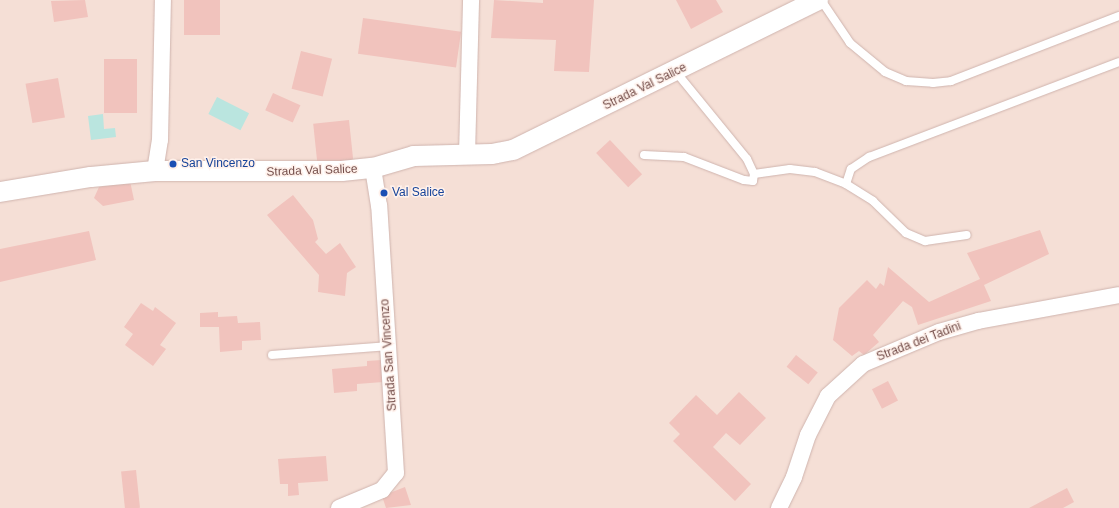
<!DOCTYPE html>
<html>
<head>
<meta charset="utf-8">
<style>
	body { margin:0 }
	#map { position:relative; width:1119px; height:508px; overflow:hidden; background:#fcede5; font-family:Helvetica,sans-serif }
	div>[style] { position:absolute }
	.residential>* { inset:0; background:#f5dfd6; transform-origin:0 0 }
	.water>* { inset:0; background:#bae5df; transform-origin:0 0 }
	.building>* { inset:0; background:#f1c3bd; transform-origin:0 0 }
	.roads { filter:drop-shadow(0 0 1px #cfb4ae) drop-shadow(0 0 1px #cfb4ae) }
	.service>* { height:8px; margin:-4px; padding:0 4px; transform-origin:4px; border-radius:4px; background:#fff }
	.minor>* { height:16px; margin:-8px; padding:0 8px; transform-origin:8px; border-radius:8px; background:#fff }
	.tertiary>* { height:20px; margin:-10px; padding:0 10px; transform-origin:10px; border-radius:10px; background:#fff }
	.dots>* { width:11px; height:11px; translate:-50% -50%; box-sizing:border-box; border:2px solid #fff1eb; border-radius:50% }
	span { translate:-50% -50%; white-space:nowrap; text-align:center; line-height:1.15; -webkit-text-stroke:3px #fff1eb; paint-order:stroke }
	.street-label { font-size:12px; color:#744e4a }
	.transit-label { font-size:12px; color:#164399 }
	.left { translate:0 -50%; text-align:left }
</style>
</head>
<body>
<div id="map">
	<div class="residential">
		<div style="left:0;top:0;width:1119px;height:508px"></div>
	</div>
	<div class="water">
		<div style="left:217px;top:97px;width:36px;height:19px;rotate:27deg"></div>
		<div style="clip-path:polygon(103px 114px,104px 129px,115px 128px,116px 137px,91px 140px,88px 116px)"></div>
	</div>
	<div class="building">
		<div style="clip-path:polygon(85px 0,88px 17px,54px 22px,51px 1px)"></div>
		<div style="left:184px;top:0;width:36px;height:35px"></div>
		<div style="clip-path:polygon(494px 0,543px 3px,543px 0,594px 0,589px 72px,554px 71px,556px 40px,491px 38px)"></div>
		<div style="clip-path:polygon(676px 0,716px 0,723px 12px,691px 29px)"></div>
		<div style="left:363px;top:18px;width:99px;height:36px;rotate:8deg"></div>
		<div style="left:301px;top:51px;width:32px;height:39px;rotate:14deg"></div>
		<div style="left:137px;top:59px;width:54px;height:33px;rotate:90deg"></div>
		<div style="left:58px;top:78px;width:40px;height:33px;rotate:80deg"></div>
		<div style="left:273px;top:93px;width:30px;height:19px;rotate:24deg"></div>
		<div style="left:349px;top:120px;width:40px;height:36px;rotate:84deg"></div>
		<div style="left:610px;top:140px;width:47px;height:19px;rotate:47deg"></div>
		<div style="clip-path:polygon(130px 181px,134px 200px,103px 206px,94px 198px,99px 187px)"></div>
		<div style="clip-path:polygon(293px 195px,313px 220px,318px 239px,315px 242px,326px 254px,340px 243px,356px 267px,347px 273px,345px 296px,318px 292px,319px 275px,267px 215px)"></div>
		<div style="clip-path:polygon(1040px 230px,1049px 254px,984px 285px,991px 301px,918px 325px,912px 307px,903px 301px,873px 335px,879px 342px,864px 355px,859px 351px,852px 356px,833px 340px,839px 308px,867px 280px,876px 289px,880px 283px,884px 286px,888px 267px,929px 302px,980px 279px,967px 253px)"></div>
		<div style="clip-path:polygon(89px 231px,96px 260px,0 282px,0 249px)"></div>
		<div style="clip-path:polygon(141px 303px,153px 311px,155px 307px,176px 323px,160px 345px,166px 349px,153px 366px,125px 345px,133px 334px,124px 327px)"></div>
		<div style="clip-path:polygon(218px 312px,218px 317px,237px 316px,238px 323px,260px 322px,261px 340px,242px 341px,242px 350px,220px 352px,219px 327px,200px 327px,200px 313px)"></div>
		<div style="left:796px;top:355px;width:28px;height:15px;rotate:39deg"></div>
		<div style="clip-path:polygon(382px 360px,383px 382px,357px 384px,357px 391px,334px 393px,332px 369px,367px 366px,367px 361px)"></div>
		<div style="left:888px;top:381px;width:22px;height:18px;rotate:63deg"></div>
		<div style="clip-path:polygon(739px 392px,766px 418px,740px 445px,726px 433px,713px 447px,751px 484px,735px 501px,673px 441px,680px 434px,669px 423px,696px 395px,717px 415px)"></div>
		<div style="clip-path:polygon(326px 456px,328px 481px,298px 483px,299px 495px,288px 496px,288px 484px,280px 484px,278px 459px)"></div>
		<div style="left:136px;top:470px;width:38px;height:15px;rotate:84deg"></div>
		<div style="clip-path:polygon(405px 487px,411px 505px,386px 508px,382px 496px)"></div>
		<div style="clip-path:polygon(1067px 488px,1074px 502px,1063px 508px,1029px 508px)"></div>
	</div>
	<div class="roads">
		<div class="service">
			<div style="left:821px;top:0;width:52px;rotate:56deg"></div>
			<div style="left:850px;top:43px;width:45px;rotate:39.6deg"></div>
			<div style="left:885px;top:72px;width:23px;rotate:23deg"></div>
			<div style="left:906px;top:81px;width:27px;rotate:4deg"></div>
			<div style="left:933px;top:83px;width:18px;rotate:-6deg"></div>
			<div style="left:951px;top:81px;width:180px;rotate:-21.2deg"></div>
			<div style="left:676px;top:72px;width:112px;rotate:50.8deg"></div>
			<div style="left:747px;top:159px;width:17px;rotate:65deg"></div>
			<div style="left:754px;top:174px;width:36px;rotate:-8deg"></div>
			<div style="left:790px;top:169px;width:25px;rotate:7deg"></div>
			<div style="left:815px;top:172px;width:33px;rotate:21deg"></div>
			<div style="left:846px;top:184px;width:32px;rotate:32deg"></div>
			<div style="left:873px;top:201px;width:46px;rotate:44.1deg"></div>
			<div style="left:906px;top:233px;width:21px;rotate:23deg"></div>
			<div style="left:925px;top:241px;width:42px;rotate:-8.1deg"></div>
			<div style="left:644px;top:155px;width:40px;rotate:2.9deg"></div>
			<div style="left:684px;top:157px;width:64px;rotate:21deg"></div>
			<div style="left:744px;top:180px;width:9px;rotate:6deg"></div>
			<div style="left:753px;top:181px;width:7px;rotate:-82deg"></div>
			<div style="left:846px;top:184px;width:16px;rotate:-72deg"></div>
			<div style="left:851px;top:169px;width:22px;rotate:-34deg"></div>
			<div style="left:869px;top:157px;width:267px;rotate:-20.8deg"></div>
			<div style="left:272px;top:355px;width:117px;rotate:-4.4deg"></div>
		</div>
		<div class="minor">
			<div style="left:467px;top:155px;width:155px;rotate:-88.5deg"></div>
			<div style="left:155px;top:171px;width:31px;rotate:-81deg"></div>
			<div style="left:160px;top:140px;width:140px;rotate:-88.8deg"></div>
			<div style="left:339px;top:508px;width:47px;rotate:-22.7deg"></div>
			<div style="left:382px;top:490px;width:22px;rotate:-51deg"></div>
			<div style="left:396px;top:473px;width:268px;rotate:-93.6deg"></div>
			<div style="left:379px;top:206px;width:38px;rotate:-99deg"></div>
			<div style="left:779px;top:508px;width:34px;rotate:-64deg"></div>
			<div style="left:794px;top:477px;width:44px;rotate:-71.6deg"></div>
			<div style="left:808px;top:435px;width:44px;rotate:-62.9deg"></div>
			<div style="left:828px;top:396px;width:47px;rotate:-42.4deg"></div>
			<div style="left:863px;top:364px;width:82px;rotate:-22.8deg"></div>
			<div style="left:939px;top:332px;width:41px;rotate:-15.8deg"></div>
			<div style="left:978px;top:321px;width:143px;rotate:-10.4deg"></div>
		</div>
		<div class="tertiary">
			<div style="left:0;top:192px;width:92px;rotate:-9.4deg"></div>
			<div style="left:91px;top:177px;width:64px;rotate:-5.4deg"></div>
			<div style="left:155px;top:171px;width:187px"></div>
			<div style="left:342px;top:171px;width:31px;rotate:-6deg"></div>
			<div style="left:373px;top:168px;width:43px;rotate:-16.3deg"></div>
			<div style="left:414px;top:156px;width:78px;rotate:-1.5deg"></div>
			<div style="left:492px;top:154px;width:21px;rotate:-11deg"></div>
			<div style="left:513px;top:150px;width:340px;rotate:-26.2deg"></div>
		</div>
	</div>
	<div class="dots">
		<div style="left:173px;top:164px;background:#1a4fb4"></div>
		<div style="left:384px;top:193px;background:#1a4fb4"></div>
	</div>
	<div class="street-label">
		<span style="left:645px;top:87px;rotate:-26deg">Strada Val Salice</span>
		<span style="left:312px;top:171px;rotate:-2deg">Strada Val Salice</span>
		<span style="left:919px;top:342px;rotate:-21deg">Strada dei Tadini</span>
		<span style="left:389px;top:355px;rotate:-94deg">Strada San Vincenzo</span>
	</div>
	<div class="transit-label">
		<span class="left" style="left:181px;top:164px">San Vincenzo</span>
		<span class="left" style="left:392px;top:193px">Val Salice</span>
	</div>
</div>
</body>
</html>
